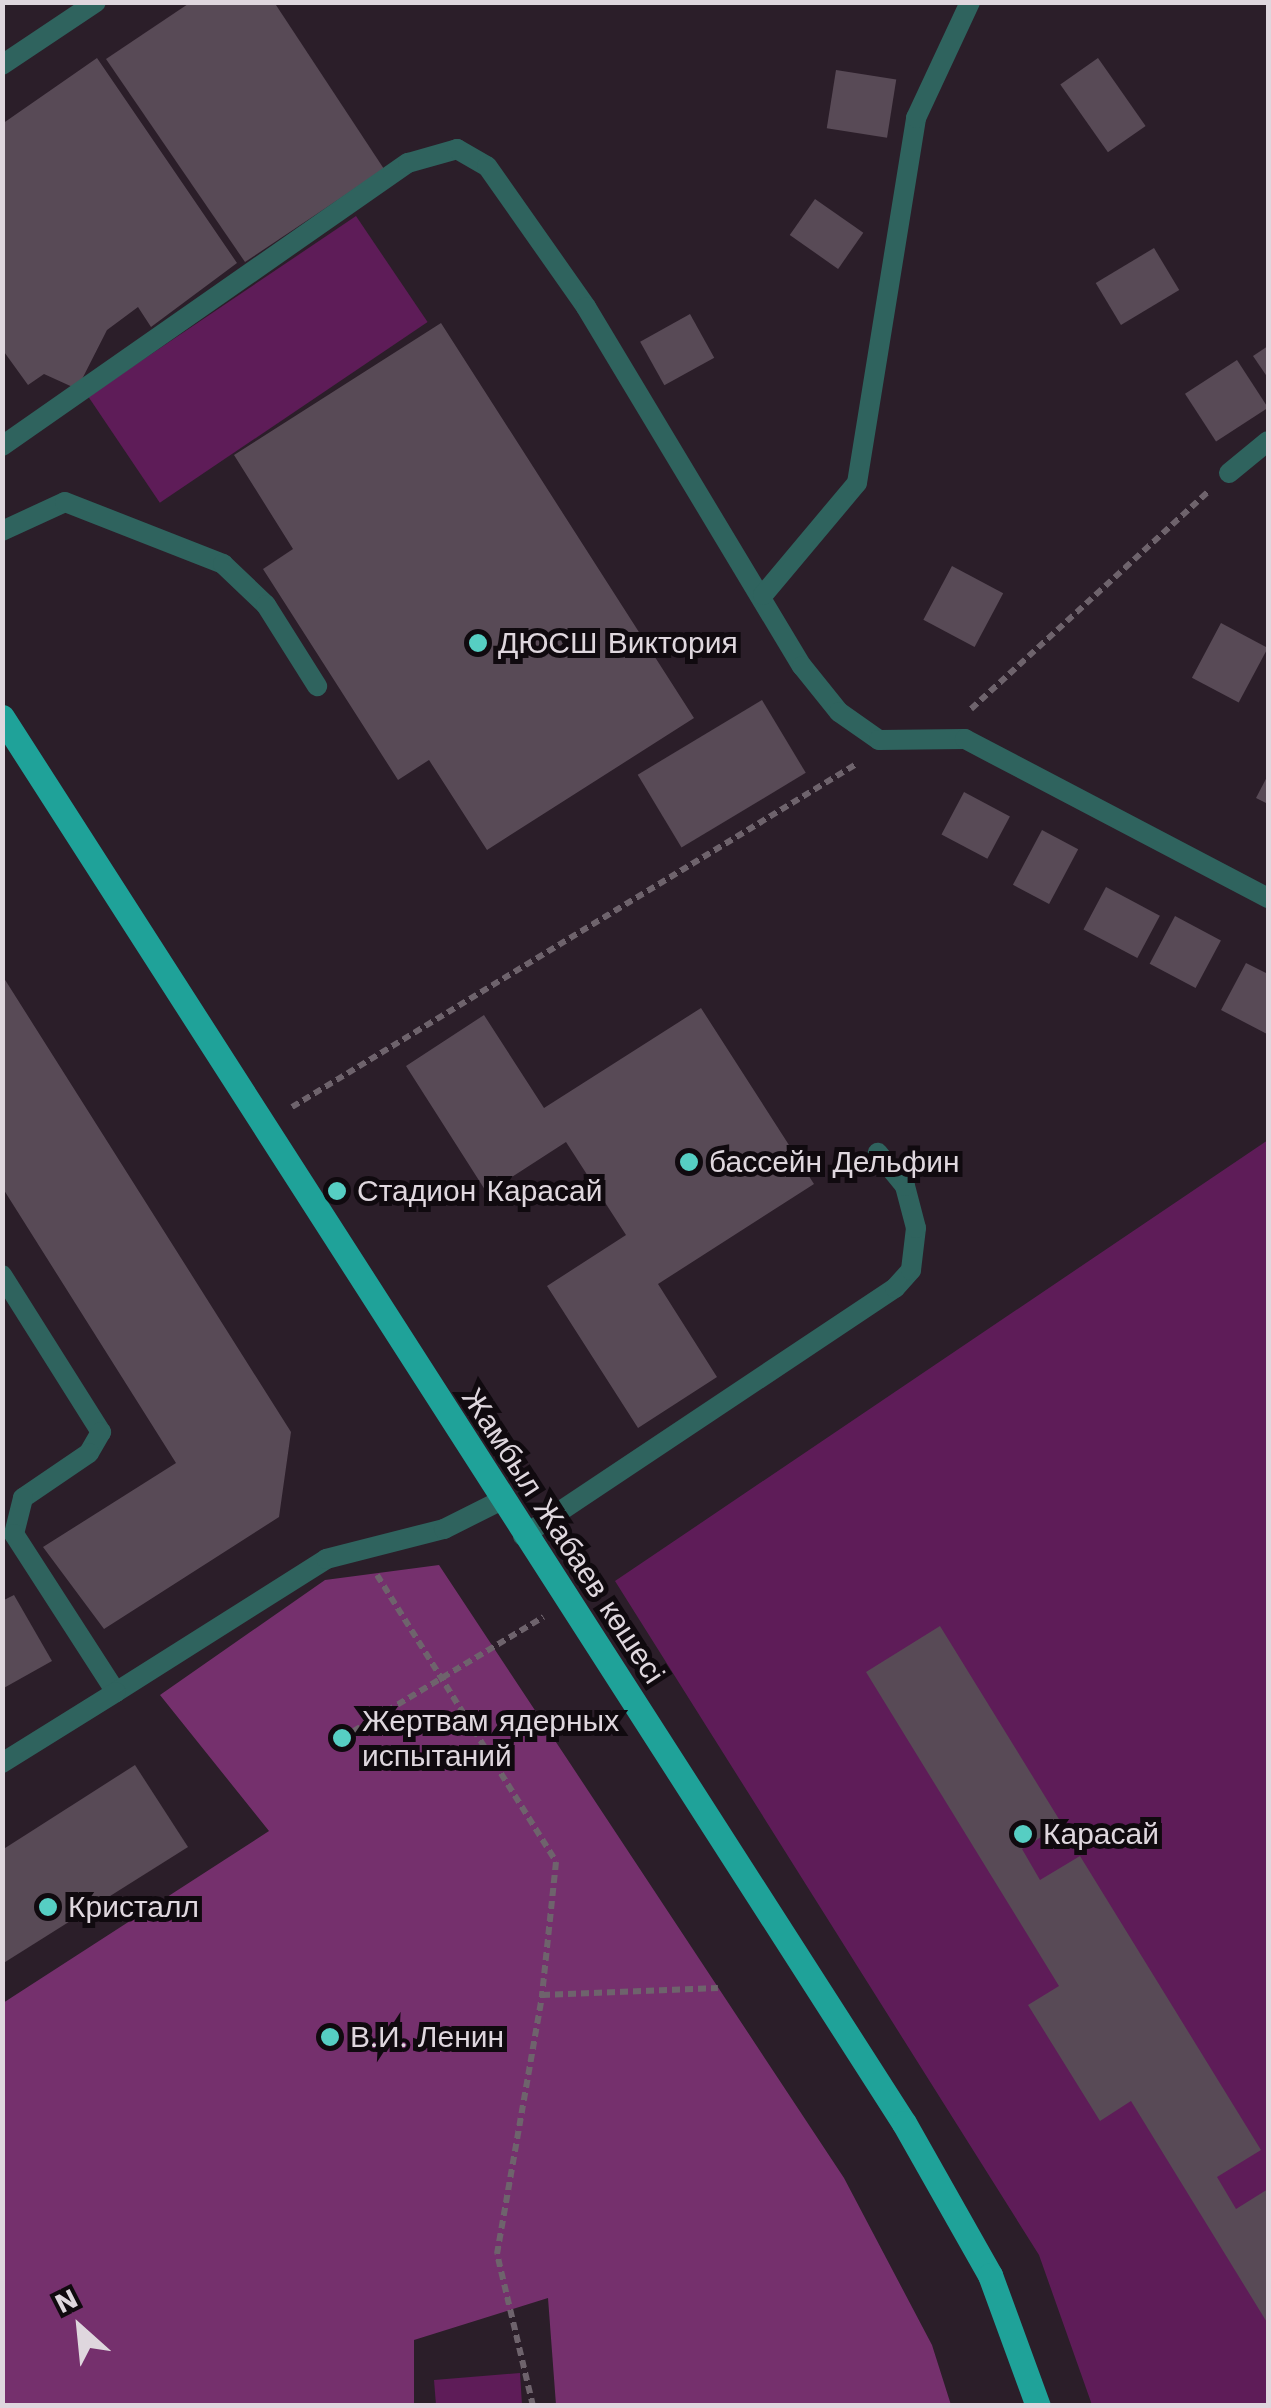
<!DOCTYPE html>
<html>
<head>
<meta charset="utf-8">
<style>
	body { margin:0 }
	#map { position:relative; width:1271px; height:2408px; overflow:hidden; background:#2b1e29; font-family:"Work Sans",sans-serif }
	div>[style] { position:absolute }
	.green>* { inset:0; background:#5e1c58; transform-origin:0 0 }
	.forest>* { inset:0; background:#75306d }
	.building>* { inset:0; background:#584a56; transform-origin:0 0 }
	.path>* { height:6px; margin-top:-3px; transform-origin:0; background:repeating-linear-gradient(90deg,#6e636c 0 8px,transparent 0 13px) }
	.lane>* { height:20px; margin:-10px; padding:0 10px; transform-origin:10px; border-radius:10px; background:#2f635e }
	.primary>* { height:25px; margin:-12.5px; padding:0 12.5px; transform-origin:12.5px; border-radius:12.5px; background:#1fa299 }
	.dots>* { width:28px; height:28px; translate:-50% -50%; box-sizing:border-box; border:5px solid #100a0f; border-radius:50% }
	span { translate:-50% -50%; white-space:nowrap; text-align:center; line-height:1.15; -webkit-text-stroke:10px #100a0f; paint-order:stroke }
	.poi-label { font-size:30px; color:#dfd7de }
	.left { translate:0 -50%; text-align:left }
	.street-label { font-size:30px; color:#dfd7de }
	.frame { position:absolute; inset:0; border:5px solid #dfd7de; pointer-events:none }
	.north { position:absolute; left:30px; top:2278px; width:100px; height:100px; -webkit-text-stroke:8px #100a0f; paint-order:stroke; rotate:333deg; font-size:28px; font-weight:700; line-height:40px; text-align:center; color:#dfd7de }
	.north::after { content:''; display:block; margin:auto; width:35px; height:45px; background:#dfd7de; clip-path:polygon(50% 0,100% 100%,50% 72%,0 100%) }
</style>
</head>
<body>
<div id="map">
	<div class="green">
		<div style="left:356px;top:216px;width:128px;height:323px;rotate:56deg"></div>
		<div style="clip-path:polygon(1268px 1140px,1268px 2405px,1092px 2405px,1039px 2255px,615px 1581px)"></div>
		<div style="clip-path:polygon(520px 2373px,522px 2405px,436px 2405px,434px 2380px)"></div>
	</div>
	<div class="forest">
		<div style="clip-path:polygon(439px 1565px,844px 2178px,932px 2345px,951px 2405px,556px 2405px,548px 2298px,414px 2340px,414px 2405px,3px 2405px,3px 2003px,269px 1831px,160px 1695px,325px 1580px)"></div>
	</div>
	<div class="building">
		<div style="clip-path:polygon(191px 2px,274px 2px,384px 169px,245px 262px,106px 59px)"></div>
		<div style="clip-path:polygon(97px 58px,237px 263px,151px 327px,138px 307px,107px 330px,77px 389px,44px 374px,28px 385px,2px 349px,2px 124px)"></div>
		<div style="left:1098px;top:58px;width:83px;height:46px;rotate:55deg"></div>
		<div style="left:836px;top:70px;width:61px;height:59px;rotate:9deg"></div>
		<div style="left:815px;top:199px;width:59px;height:44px;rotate:35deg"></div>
		<div style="left:1154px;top:248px;width:49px;height:68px;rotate:59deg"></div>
		<div style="left:690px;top:314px;width:50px;height:57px;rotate:61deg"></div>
		<div style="clip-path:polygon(441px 323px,694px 718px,487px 850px,429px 760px,398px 780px,263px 569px,293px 549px,234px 455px)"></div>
		<div style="clip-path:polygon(1268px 346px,1268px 378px,1253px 356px)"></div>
		<div style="left:1237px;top:360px;width:57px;height:62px;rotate:57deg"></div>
		<div style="left:952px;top:566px;width:58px;height:61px;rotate:28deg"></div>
		<div style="left:1221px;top:623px;width:53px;height:62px;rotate:28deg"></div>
		<div style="left:762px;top:700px;width:85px;height:145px;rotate:59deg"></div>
		<div style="clip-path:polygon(1268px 775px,1268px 804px,1256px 798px)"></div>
		<div style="left:964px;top:792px;width:52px;height:48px;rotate:28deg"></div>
		<div style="left:1042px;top:830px;width:41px;height:62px;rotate:28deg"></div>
		<div style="left:1106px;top:887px;width:61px;height:48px;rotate:28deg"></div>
		<div style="left:1175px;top:916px;width:52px;height:54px;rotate:28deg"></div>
		<div style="clip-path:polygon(1246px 963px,1268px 974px,1267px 1034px,1221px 1010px)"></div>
		<div style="clip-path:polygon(2px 975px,291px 1432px,279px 1517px,104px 1629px,43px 1547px,176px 1463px,2px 1187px)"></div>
		<div style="clip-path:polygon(701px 1008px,814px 1184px,658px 1284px,717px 1377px,638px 1428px,547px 1286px,626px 1235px,566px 1142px,487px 1193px,406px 1066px,484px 1015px,544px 1108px)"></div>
		<div style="clip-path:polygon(14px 1595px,52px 1661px,2px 1689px,2px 1601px)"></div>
		<div style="clip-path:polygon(940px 1626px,1062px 1824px,1022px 1849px,1040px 1880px,1080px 1856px,1261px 2150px,1217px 2177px,1236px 2209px,1268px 2189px,1268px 2324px,1131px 2101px,1100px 2121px,1028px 2005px,1059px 1986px,866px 1672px)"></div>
		<div style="clip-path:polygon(135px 1765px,188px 1847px,2px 1964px,2px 1850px)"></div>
	</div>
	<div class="path">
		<div style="left:971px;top:709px;width:323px;rotate:-42.5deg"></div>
		<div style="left:292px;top:1107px;width:662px;rotate:-31.29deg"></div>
		<div style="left:377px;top:1575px;width:338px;rotate:58deg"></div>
		<div style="left:556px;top:1862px;width:134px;rotate:96deg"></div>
		<div style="left:542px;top:1995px;width:176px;rotate:-2.3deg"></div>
		<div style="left:342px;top:1738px;width:235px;rotate:-31deg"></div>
		<div style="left:533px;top:2406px;width:156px;rotate:-103.3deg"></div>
		<div style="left:497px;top:2254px;width:263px;rotate:-80.1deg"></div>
	</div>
	<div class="lane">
		<div style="left:2px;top:65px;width:113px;rotate:-33.8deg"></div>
		<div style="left:2px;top:446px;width:495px;rotate:-34.9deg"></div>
		<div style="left:408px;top:163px;width:51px;rotate:-15.9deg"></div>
		<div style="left:457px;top:149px;width:34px;rotate:30deg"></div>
		<div style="left:487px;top:166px;width:172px;rotate:54.9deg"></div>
		<div style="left:586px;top:307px;width:419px;rotate:59deg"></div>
		<div style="left:802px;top:666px;width:59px;rotate:51.2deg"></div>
		<div style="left:839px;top:712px;width:49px;rotate:35deg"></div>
		<div style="left:879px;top:740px;width:86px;rotate:-0.7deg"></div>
		<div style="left:965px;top:739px;width:342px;rotate:27.7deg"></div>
		<div style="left:1229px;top:473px;width:50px;rotate:-39.4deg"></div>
		<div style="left:2px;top:531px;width:69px;rotate:-24.7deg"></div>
		<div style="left:65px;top:502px;width:170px;rotate:21.4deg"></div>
		<div style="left:223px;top:564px;width:59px;rotate:43.6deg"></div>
		<div style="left:266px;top:605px;width:96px;rotate:57.8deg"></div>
		<div style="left:763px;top:595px;width:146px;rotate:-50deg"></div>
		<div style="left:857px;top:483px;width:370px;rotate:-80.8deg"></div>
		<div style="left:916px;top:118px;width:128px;rotate:-65deg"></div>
		<div style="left:2px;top:1275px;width:186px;rotate:57.8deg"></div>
		<div style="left:101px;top:1432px;width:24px;rotate:120deg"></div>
		<div style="left:89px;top:1453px;width:80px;rotate:145.7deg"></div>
		<div style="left:23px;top:1498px;width:37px;rotate:104deg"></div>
		<div style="left:14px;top:1534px;width:188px;rotate:57.2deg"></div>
		<div style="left:116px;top:1692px;width:249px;rotate:-32.3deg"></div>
		<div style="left:326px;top:1559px;width:122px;rotate:-14.3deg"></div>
		<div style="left:444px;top:1529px;width:63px;rotate:-26.6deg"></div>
		<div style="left:523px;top:1536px;width:447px;rotate:-33.7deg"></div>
		<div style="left:895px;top:1288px;width:24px;rotate:-48deg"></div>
		<div style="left:911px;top:1270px;width:42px;rotate:-83.2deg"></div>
		<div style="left:916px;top:1228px;width:43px;rotate:-104.7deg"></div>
		<div style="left:905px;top:1186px;width:43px;rotate:-129.3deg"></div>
		<div style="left:2px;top:1763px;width:134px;rotate:-31.9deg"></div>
	</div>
	<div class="primary">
		<div style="left:2px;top:717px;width:1670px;rotate:57.32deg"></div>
		<div style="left:904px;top:2123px;width:175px;rotate:60.5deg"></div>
		<div style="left:990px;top:2275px;width:140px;rotate:69.9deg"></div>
	</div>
	<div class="dots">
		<div style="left:478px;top:643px;background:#56cec3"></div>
		<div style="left:689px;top:1162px;background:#56cec3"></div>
		<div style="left:337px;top:1191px;background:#56cec3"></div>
		<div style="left:342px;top:1738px;background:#56cec3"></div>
		<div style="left:1023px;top:1834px;background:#56cec3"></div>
		<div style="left:48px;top:1907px;background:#56cec3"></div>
		<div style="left:330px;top:2037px;background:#56cec3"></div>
	</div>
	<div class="poi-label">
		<span class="left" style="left:498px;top:643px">ДЮСШ Виктория</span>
		<span class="left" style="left:709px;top:1162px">бассейн Дельфин</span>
		<span class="left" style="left:357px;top:1191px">Стадион Карасай</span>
		<span class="left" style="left:362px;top:1738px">Жертвам ядерных<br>испытаний</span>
		<span class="left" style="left:1043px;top:1834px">Карасай</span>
		<span class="left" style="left:68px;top:1907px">Кристалл</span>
		<span class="left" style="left:350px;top:2037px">В.И. Ленин</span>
	</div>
	<div class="street-label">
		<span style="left:563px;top:1536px;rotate:57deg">Жамбыл Жабаев көшесі</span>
	</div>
	<div class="frame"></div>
	<div class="north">N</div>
</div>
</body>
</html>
